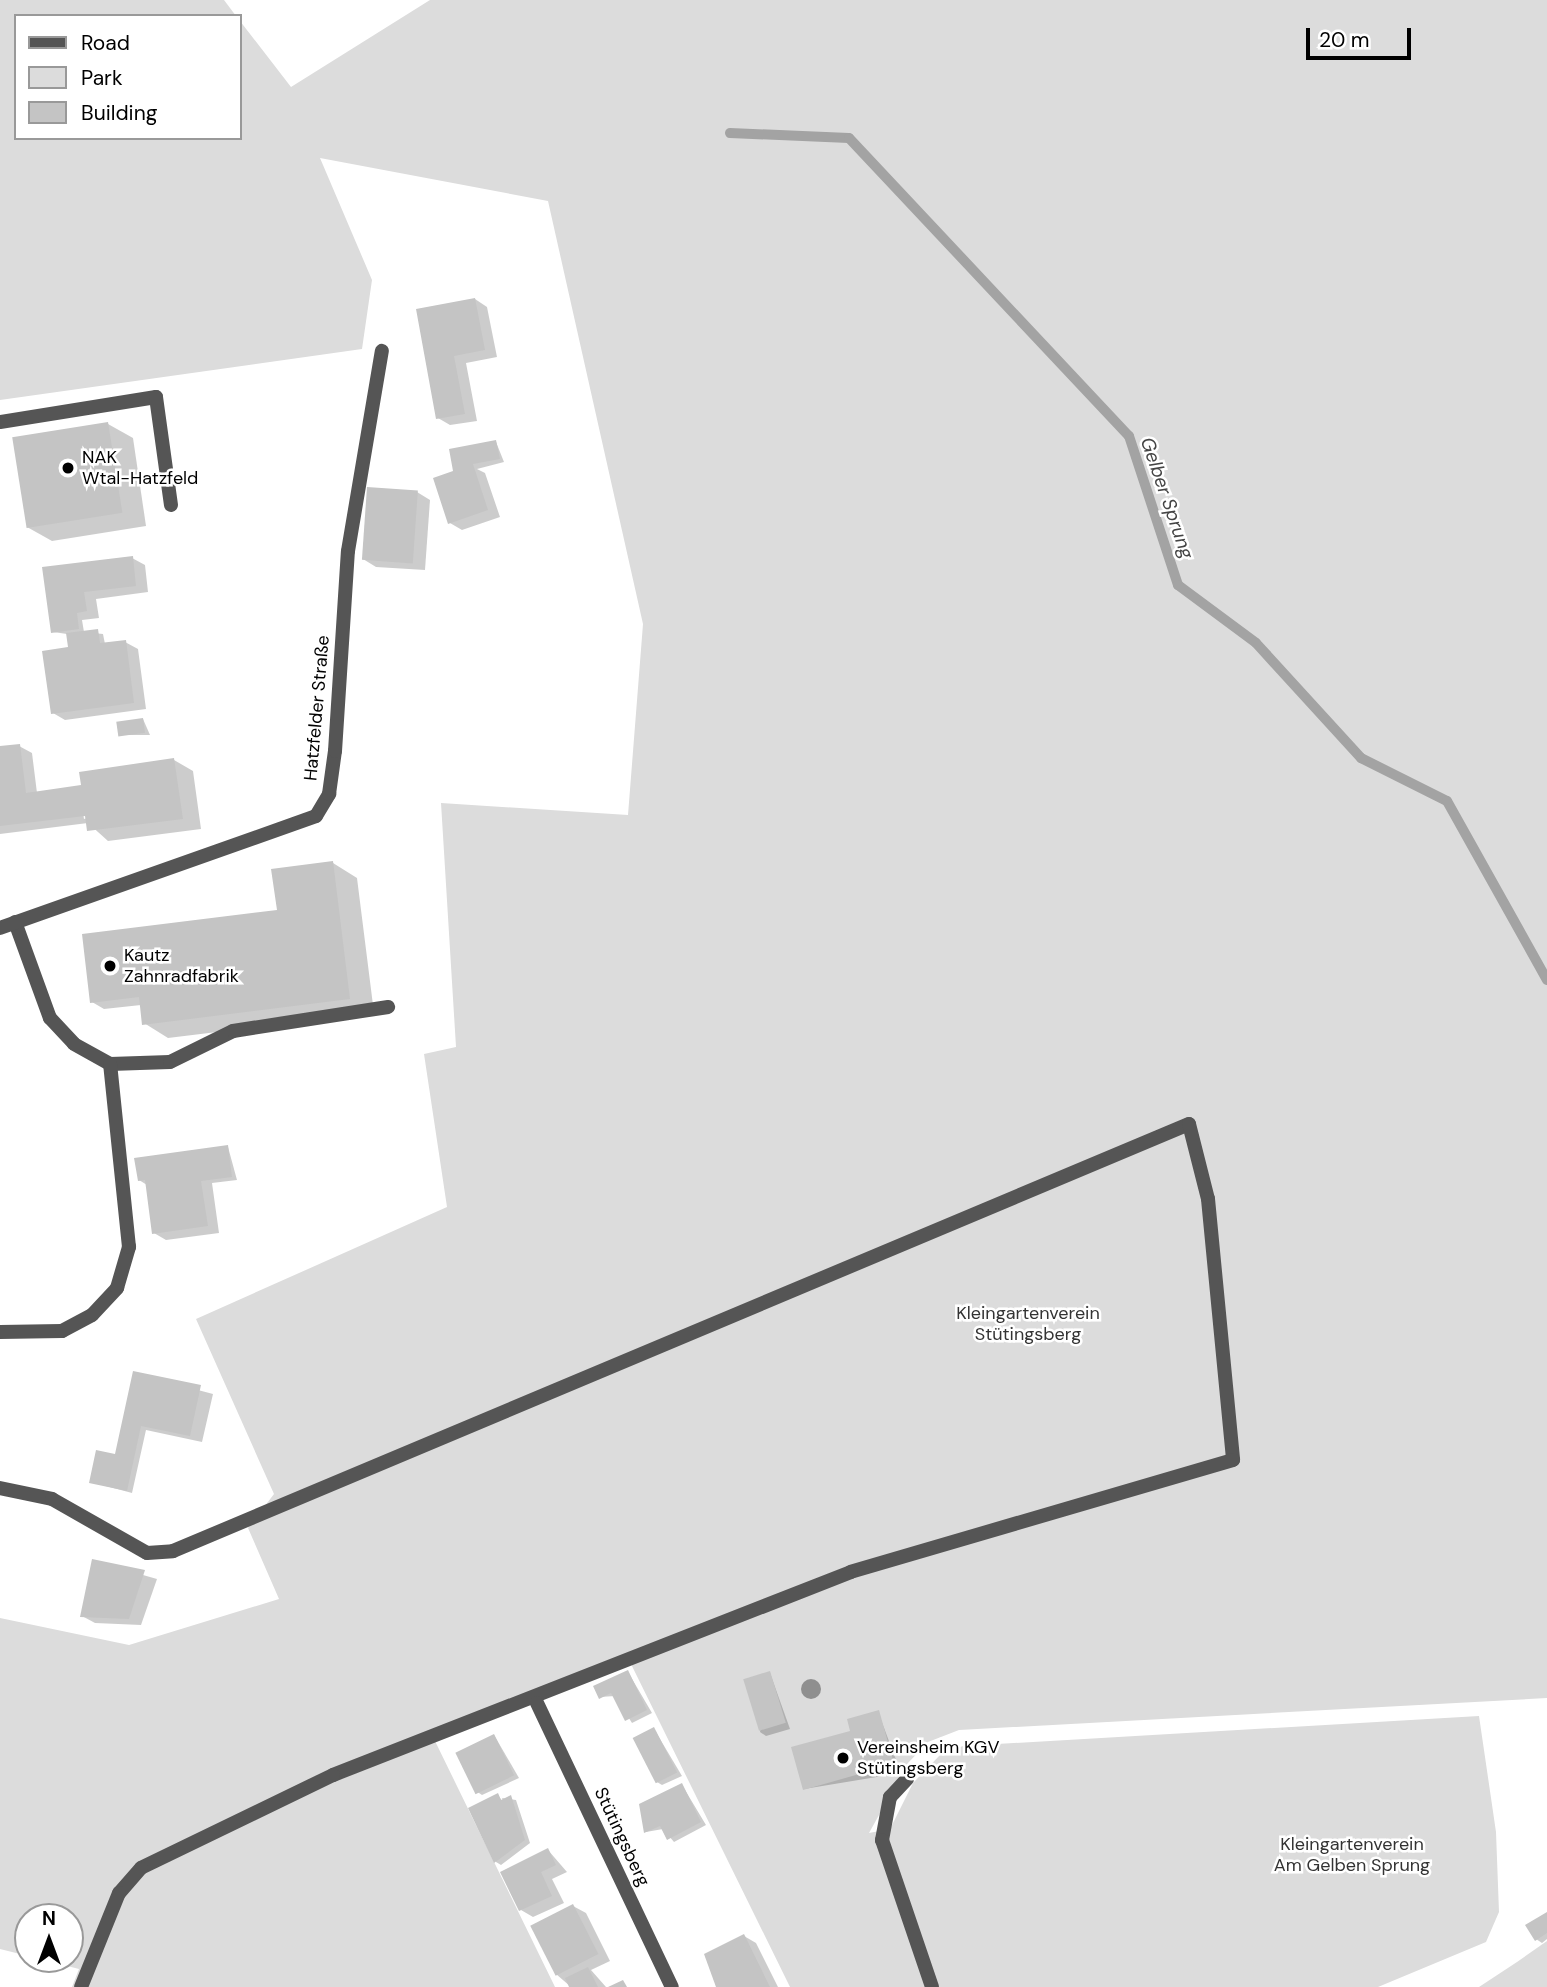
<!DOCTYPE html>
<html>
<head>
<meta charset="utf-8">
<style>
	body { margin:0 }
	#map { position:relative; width:1547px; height:1987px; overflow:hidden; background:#fff; font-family:"DM Sans",sans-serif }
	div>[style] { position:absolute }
	.green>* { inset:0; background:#dcdcdc }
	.shadow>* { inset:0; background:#0003 }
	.stream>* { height:10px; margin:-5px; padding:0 5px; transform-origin:5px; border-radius:5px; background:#a3a3a3 }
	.building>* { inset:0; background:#c4c4c4; transform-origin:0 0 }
	.service>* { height:14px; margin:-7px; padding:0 7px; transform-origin:7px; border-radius:7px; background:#555 }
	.minor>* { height:14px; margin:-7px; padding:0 7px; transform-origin:7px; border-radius:7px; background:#555 }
	.trees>* { width:20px; height:20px; margin:-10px; border-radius:50%; background:#8f8f8f }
	.dots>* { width:19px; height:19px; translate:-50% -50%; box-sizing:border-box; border:4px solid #fff; border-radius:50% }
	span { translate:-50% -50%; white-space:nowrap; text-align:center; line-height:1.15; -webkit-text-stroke:5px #fff; paint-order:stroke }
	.poi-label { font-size:18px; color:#000 }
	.left { translate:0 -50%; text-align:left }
	.street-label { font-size:18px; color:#000 }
	.park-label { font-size:18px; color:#333 }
	.water-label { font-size:19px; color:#444; font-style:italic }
	.legend { position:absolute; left:14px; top:14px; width:228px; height:126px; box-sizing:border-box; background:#fff; border:2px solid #999; margin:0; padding:9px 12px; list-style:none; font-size:21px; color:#000 }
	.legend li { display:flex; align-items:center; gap:14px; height:35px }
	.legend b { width:35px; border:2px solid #999 }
	.north { position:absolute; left:14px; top:1903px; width:70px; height:70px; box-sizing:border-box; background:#fff; border:2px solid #999; border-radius:50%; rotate:0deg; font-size:19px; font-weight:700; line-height:28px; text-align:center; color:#000 }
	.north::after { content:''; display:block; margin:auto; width:24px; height:32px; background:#000; clip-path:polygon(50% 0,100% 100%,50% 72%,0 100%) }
	.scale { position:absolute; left:1306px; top:28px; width:105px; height:32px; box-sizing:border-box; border:4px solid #000; border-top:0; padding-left:9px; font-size:21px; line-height:24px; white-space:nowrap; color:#000; -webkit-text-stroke:5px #fff; paint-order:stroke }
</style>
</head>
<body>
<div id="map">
	<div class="green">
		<div style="clip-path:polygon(0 0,224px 0,236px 16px,16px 16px,16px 138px,240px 138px,240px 21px,291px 87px,430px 0,1547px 0,1547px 1698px,959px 1730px,928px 1742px,908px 1763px,869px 1833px,890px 1829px,913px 1783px,941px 1754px,963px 1746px,1479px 1716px,1496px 1832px,1499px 1912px,1486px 1942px,1378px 1987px,790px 1987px,631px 1664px,435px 1741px,555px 1987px,72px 1987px,79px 1969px,40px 1959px,70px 1959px,70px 1917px,28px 1917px,28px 1956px,0 1949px,0 1618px,129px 1645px,279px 1599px,248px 1528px,274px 1494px,196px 1319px,447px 1207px,424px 1054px,456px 1047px,441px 803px,628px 815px,643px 624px,548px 201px,320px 158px,372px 280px,362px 349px,0 400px)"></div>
		<div style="clip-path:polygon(1547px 1941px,1547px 1987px,1479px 1987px,1517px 1962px)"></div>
	</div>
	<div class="shadow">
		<div style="clip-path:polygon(475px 299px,487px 307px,497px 357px,466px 363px,477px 421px,450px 425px,438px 418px,418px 310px)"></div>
		<div style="clip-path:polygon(108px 424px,133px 438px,146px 526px,52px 541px,27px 527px)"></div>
		<div style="clip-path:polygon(496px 442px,504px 462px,477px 469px,485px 473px,500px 517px,462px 530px,450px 523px,455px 472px)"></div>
		<div style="clip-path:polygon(417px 492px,430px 500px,425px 570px,376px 567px,363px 559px)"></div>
		<div style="clip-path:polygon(132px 558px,145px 565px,148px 592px,96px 599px,99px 618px,82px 620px,84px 632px,103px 634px,105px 644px,125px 642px,138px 649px,146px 709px,65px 720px,53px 713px,74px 649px,67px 634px,53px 632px,44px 569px)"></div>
		<div style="clip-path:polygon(143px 719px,150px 735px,120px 735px)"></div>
		<div style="clip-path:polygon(evenodd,19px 746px,32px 753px,37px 793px,83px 789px,174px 760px,193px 771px,201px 829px,108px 841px,88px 823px,0 834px,0 748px,19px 746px,80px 793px,87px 818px,84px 819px,80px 793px)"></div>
		<div style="clip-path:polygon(333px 863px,357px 878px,374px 1013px,168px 1038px,144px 1023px,141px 1005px,104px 1009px,92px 1002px,278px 912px)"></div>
		<div style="clip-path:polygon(228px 1147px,237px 1180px,212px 1183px,219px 1233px,166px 1240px,154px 1233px,147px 1185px,139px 1180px)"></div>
		<div style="clip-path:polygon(134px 1373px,213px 1394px,202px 1442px,146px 1430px,132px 1493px,91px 1482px,117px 1456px)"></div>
		<div style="clip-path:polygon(94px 1561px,157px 1579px,141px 1625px,95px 1623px,82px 1616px)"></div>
		<div style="clip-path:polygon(628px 1672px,652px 1713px,632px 1723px,615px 1696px,600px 1697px)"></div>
		<div style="clip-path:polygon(770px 1673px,790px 1729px,766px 1736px,760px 1732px)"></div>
		<div style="clip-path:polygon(878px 1712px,901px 1773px,804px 1789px,852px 1732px)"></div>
		<div style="clip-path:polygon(654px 1729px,682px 1776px,662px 1785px,657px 1782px)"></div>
		<div style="clip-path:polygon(494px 1735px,519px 1778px,482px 1795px,476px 1791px)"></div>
		<div style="clip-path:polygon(682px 1785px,706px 1825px,674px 1842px,663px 1829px,646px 1832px,641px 1805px)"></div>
		<div style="clip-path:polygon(498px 1795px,506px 1807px,502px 1798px,516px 1800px,530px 1843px,501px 1865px,496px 1862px)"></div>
		<div style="clip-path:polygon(548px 1850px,567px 1872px,552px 1879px,564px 1903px,533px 1917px,521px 1910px)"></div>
		<div style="clip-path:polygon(573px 1906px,586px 1913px,610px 1961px,591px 1970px,606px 1987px,571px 1987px,556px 1974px,532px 1926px)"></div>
		<div style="clip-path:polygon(1547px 1914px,1547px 1939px,1542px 1943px,1536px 1939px)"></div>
		<div style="clip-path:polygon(744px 1936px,756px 1943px,778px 1987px,722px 1987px)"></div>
	</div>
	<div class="stream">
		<div style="left:730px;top:133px;width:119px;rotate:2.4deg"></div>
		<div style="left:849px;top:138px;width:409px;rotate:46.8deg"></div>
		<div style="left:1129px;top:436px;width:157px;rotate:71.8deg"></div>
		<div style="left:1178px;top:585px;width:97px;rotate:36.6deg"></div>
		<div style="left:1256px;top:643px;width:156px;rotate:47.6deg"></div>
		<div style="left:1361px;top:758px;width:96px;rotate:26.6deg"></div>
		<div style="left:1447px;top:801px;width:205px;rotate:60.8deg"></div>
	</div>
	<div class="building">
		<div style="clip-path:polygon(475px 298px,485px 350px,454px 356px,465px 414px,436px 419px,416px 309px)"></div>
		<div style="left:108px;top:422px;width:92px;height:97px;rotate:81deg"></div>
		<div style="clip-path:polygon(496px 440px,500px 459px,473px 464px,488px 510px,448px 524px,433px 478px,453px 471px,449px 449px)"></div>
		<div style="left:367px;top:487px;width:51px;height:73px;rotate:4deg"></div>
		<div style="clip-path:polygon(133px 556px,136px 586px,84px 592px,87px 611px,77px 613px,79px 629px,51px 633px,42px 567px)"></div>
		<div style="clip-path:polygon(98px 629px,100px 643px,126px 640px,134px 703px,51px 714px,42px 651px,68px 647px,66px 633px)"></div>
		<div style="left:143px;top:718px;width:15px;height:27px;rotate:82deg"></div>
		<div style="clip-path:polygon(20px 744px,26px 793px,81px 785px,79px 772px,174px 758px,183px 819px,87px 831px,85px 816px,0 826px,0 746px)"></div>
		<div style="clip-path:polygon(333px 861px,350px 999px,142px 1025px,139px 997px,90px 1003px,82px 934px,277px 910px,271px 869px)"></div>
		<div style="clip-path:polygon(228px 1145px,232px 1177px,201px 1181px,208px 1226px,152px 1234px,145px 1180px,138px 1181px,134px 1158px)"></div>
		<div style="clip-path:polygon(133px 1371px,201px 1385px,190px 1436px,141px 1426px,127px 1491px,89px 1483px,96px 1450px,115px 1454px)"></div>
		<div style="clip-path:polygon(92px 1559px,145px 1570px,129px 1619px,80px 1617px)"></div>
		<div style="clip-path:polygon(628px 1670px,647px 1710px,625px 1721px,611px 1693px,599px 1699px,593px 1686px)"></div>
		<div style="left:770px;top:1671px;width:54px;height:28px;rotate:73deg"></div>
		<div style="clip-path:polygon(879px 1710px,896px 1771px,879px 1775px,877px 1769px,803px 1790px,791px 1747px,850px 1731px,847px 1719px)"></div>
		<div style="left:654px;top:1727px;width:51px;height:24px;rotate:63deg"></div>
		<div style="left:494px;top:1734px;width:46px;height:43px;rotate:64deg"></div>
		<div style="clip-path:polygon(682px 1783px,701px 1822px,667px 1840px,660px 1826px,644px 1833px,639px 1804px)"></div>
		<div style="clip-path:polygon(498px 1793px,501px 1800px,511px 1795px,525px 1840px,494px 1863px,468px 1808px)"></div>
		<div style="clip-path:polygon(548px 1848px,556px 1865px,541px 1872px,552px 1896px,519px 1911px,500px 1872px)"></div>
		<div style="left:573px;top:1904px;width:56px;height:48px;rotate:63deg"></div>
		<div style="clip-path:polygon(1547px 1912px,1547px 1933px,1535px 1941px,1525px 1925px)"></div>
		<div style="clip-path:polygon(744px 1934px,770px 1987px,716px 1987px,704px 1954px)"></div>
		<div style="clip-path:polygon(588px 1967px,598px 1987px,569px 1987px,565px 1978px)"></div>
		<div style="clip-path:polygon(623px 1980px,627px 1987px,608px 1987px)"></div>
	</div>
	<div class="service">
		<div style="left:0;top:422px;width:158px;rotate:-9.1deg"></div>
		<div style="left:156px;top:397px;width:109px;rotate:82.1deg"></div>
		<div style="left:15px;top:922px;width:102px;rotate:70deg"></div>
		<div style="left:50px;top:1018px;width:35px;rotate:47deg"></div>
		<div style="left:74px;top:1044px;width:41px;rotate:29.1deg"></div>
		<div style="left:110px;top:1064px;width:60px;rotate:-1.9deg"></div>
		<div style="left:170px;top:1062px;width:70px;rotate:-26.2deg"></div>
		<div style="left:233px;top:1031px;width:157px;rotate:-8.8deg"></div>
		<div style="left:0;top:1332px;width:62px;rotate:-0.9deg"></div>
		<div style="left:62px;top:1331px;width:34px;rotate:-28deg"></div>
		<div style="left:92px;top:1315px;width:37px;rotate:-47deg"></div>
		<div style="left:117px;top:1288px;width:43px;rotate:-73.7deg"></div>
		<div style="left:129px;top:1247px;width:184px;rotate:-95.9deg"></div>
		<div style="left:0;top:1488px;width:53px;rotate:11.9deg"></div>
		<div style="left:52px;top:1499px;width:109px;rotate:29.6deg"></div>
		<div style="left:147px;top:1553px;width:26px;rotate:-4deg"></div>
		<div style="left:173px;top:1551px;width:1102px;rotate:-22.8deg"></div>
		<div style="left:1189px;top:1124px;width:77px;rotate:75.8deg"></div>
		<div style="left:1208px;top:1199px;width:262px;rotate:84.5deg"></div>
		<div style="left:1233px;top:1460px;width:398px;rotate:163.7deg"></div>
		<div style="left:851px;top:1572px;width:556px;rotate:158.6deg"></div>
		<div style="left:333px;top:1775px;width:213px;rotate:154.2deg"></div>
		<div style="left:141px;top:1868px;width:33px;rotate:131deg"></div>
		<div style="left:119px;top:1893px;width:101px;rotate:112deg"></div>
		<div style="left:907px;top:1779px;width:25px;rotate:133deg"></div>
		<div style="left:890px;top:1797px;width:44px;rotate:100.5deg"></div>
		<div style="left:882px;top:1840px;width:155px;rotate:71.2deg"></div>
	</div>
	<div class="minor">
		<div style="left:0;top:928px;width:335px;rotate:-19.5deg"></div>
		<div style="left:316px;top:816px;width:26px;rotate:-59deg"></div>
		<div style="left:329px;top:794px;width:43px;rotate:-82.1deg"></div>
		<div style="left:335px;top:751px;width:200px;rotate:-86.3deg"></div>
		<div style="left:348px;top:551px;width:203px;rotate:-80.4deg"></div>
		<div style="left:537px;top:1703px;width:314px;rotate:64.6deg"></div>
	</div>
	<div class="trees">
		<div style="left:811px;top:1689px"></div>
	</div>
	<div class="dots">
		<div style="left:68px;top:468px;background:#000"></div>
		<div style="left:110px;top:966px;background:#000"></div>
		<div style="left:843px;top:1758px;background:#000"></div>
	</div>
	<div class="poi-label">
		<span class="left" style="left:82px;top:468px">NAK<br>Wtal-Hatzfeld</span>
		<span class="left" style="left:124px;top:966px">Kautz<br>Zahnradfabrik</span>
		<span class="left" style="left:857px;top:1758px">Vereinsheim KGV<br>Stütingsberg</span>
	</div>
	<div class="street-label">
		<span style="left:317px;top:708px;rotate:-85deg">Hatzfelder Straße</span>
		<span style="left:622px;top:1837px;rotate:65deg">Stütingsberg</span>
	</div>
	<div class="park-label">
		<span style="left:1028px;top:1324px">Kleingartenverein<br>Stütingsberg</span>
		<span style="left:1352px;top:1855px">Kleingartenverein<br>Am Gelben Sprung</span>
	</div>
	<div class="water-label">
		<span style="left:1167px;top:498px;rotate:71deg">Gelber Sprung</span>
	</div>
	<ul class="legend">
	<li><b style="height:9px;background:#555"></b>Road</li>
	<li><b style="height:19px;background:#dcdcdc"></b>Park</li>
	<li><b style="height:19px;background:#c4c4c4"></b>Building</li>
	</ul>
	<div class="north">N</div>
	<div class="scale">20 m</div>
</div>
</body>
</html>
